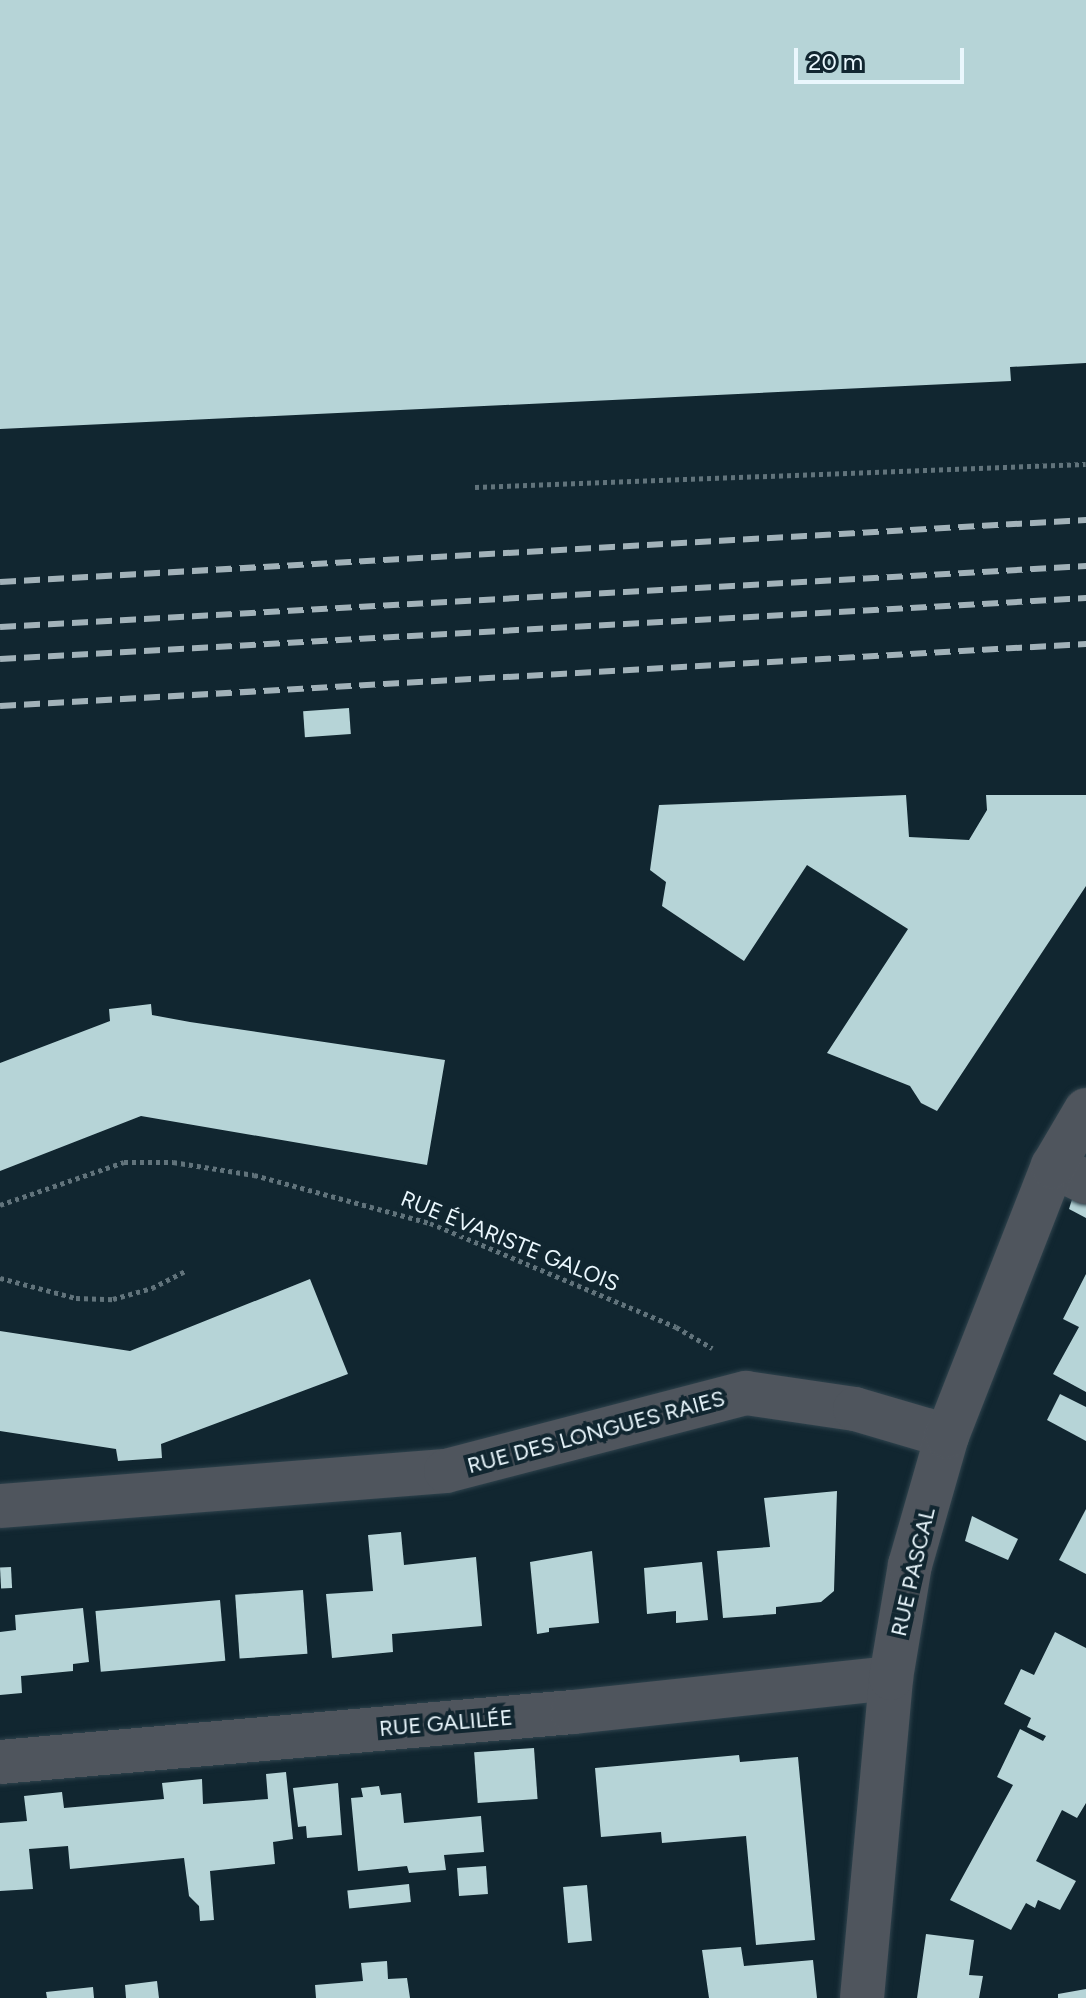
<!DOCTYPE html>
<html>
<head>
<meta charset="utf-8">
<style>
	body { margin:0 }
	#map { position:relative; width:1086px; height:1998px; overflow:hidden; background:#112630; font-family:Figtree,sans-serif }
	div>[style] { position:absolute }
	.building>* { inset:0; background:#b6d4d7; transform-origin:0 0 }
	.path>* { height:5px; margin-top:-2.5px; transform-origin:0; background:repeating-linear-gradient(90deg,#61737b 0 4px,transparent 0 8px) }
	.roads { filter:drop-shadow(0 0 2px #2f434d) drop-shadow(0 0 2px #2f434d) }
	.minor>* { height:44px; margin:-22px; padding:0 22px; transform-origin:22px; border-radius:22px; background:#4f555d }
	.rail>* { height:6px; margin-top:-3px; transform-origin:0; background:repeating-linear-gradient(90deg,#a2b2b9 0 16px,transparent 0 24px) }
	span { translate:-50% -50%; white-space:nowrap; text-align:center; line-height:1.15; -webkit-text-stroke:8px #112630; paint-order:stroke }
	.street-label { font-size:22px; color:#eaf7fd }
	.scale { position:absolute; left:794px; top:48px; width:170px; height:36px; box-sizing:border-box; border:4px solid #eaf7fd; border-top:0; padding-left:10px; font-size:24px; line-height:28px; white-space:nowrap; color:#eaf7fd; -webkit-text-stroke:6px #112630; paint-order:stroke }
</style>
</head>
<body>
<div id="map">
	<div class="building">
		<div style="clip-path:polygon(0 0,1086px 0,1086px 363px,1010px 367px,1011px 381px,0 429px)"></div>
		<div style="left:349px;top:708px;width:26px;height:46px;rotate:86deg"></div>
		<div style="clip-path:polygon(906px 795px,909px 837px,969px 840px,987px 810px,986px 795px,1086px 795px,1086px 886px,937px 1111px,921px 1103px,910px 1086px,827px 1053px,908px 929px,807px 865px,744px 961px,662px 906px,666px 882px,650px 870px,659px 805px)"></div>
		<div style="clip-path:polygon(151px 1004px,152px 1015px,190px 1022px,445px 1060px,427px 1165px,141px 1116px,0 1171px,0 1063px,110px 1021px,109px 1009px)"></div>
		<div style="clip-path:polygon(1075px 1190px,1086px 1195px,1086px 1218px,1069px 1209px)"></div>
		<div style="clip-path:polygon(1086px 1274px,1086px 1392px,1053px 1374px,1079px 1327px,1063px 1319px)"></div>
		<div style="clip-path:polygon(310px 1279px,348px 1374px,161px 1444px,162px 1458px,118px 1461px,116px 1449px,0 1431px,0 1331px,130px 1351px)"></div>
		<div style="clip-path:polygon(1060px 1394px,1086px 1407px,1086px 1441px,1047px 1420px)"></div>
		<div style="clip-path:polygon(837px 1491px,834px 1591px,821px 1602px,776px 1607px,776px 1614px,723px 1618px,717px 1551px,770px 1547px,764px 1498px)"></div>
		<div style="clip-path:polygon(1086px 1509px,1086px 1574px,1059px 1560px)"></div>
		<div style="clip-path:polygon(972px 1516px,1018px 1539px,1008px 1560px,965px 1541px)"></div>
		<div style="clip-path:polygon(401px 1532px,404px 1565px,476px 1557px,482px 1626px,392px 1634px,393px 1652px,332px 1658px,326px 1594px,373px 1591px,368px 1535px)"></div>
		<div style="clip-path:polygon(592px 1551px,599px 1623px,549px 1628px,549px 1632px,537px 1634px,530px 1562px)"></div>
		<div style="clip-path:polygon(702px 1562px,708px 1620px,676px 1623px,676px 1611px,647px 1614px,644px 1568px)"></div>
		<div style="left:11px;top:1567px;width:21px;height:11px;rotate:87deg"></div>
		<div style="left:303px;top:1590px;width:64px;height:68px;rotate:86deg"></div>
		<div style="left:220px;top:1600px;width:61px;height:125px;rotate:85deg"></div>
		<div style="clip-path:polygon(83px 1608px,89px 1662px,73px 1664px,73px 1671px,21px 1676px,22px 1693px,0 1695px,0 1632px,16px 1630px,15px 1615px)"></div>
		<div style="clip-path:polygon(1055px 1632px,1086px 1648px,1086px 1803px,1077px 1818px,1062px 1810px,1036px 1861px,1076px 1881px,1060px 1910px,1038px 1900px,1035px 1908px,1026px 1903px,1011px 1930px,950px 1900px,1013px 1785px,997px 1777px,1020px 1729px,1043px 1741px,1046px 1736px,1027px 1727px,1031px 1718px,1004px 1704px,1021px 1669px,1034px 1675px)"></div>
		<div style="left:534px;top:1748px;width:51px;height:60px;rotate:86deg"></div>
		<div style="clip-path:polygon(739px 1755px,740px 1762px,798px 1757px,815px 1940px,756px 1945px,746px 1836px,662px 1843px,661px 1832px,601px 1837px,595px 1768px)"></div>
		<div style="clip-path:polygon(286px 1772px,293px 1839px,273px 1842px,275px 1864px,210px 1871px,214px 1920px,200px 1921px,199px 1906px,189px 1896px,184px 1858px,70px 1869px,68px 1846px,29px 1849px,33px 1889px,0 1891px,0 1823px,27px 1821px,24px 1796px,62px 1792px,64px 1808px,164px 1799px,162px 1783px,202px 1779px,203px 1804px,268px 1799px,266px 1774px)"></div>
		<div style="clip-path:polygon(338px 1783px,342px 1835px,307px 1838px,306px 1826px,298px 1827px,293px 1788px)"></div>
		<div style="clip-path:polygon(379px 1786px,381px 1795px,401px 1793px,404px 1823px,481px 1816px,484px 1852px,444px 1855px,446px 1870px,409px 1873px,407px 1866px,358px 1871px,351px 1798px,363px 1797px,361px 1788px)"></div>
		<div style="left:486px;top:1866px;width:28px;height:29px;rotate:86deg"></div>
		<div style="left:409px;top:1884px;width:18px;height:62px;rotate:84deg"></div>
		<div style="left:587px;top:1885px;width:56px;height:24px;rotate:85deg"></div>
		<div style="clip-path:polygon(926px 1934px,974px 1940px,969px 1975px,983px 1976px,979px 1998px,917px 1998px)"></div>
		<div style="clip-path:polygon(741px 1947px,744px 1966px,813px 1960px,817px 1998px,709px 1998px,702px 1950px)"></div>
		<div style="clip-path:polygon(387px 1961px,388px 1979px,407px 1978px,410px 1998px,316px 1998px,315px 1985px,363px 1981px,361px 1963px)"></div>
		<div style="clip-path:polygon(157px 1981px,159px 1998px,126px 1998px,125px 1985px)"></div>
		<div style="clip-path:polygon(93px 1987px,94px 1998px,47px 1998px,46px 1992px)"></div>
		<div style="clip-path:polygon(1086px 1989px,1086px 1998px,1058px 1998px,1058px 1994px)"></div>
	</div>
	<div class="path">
		<div style="left:475px;top:487px;width:611px;rotate:-2.16deg"></div>
		<div style="left:0;top:1205px;width:131px;rotate:-19.1deg"></div>
		<div style="left:124px;top:1162px;width:49px"></div>
		<div style="left:173px;top:1162px;width:82px;rotate:9.1deg"></div>
		<div style="left:254px;top:1175px;width:182px;rotate:15.3deg"></div>
		<div style="left:430px;top:1223px;width:267px;rotate:22.9deg"></div>
		<div style="left:676px;top:1327px;width:42px;rotate:30.3deg"></div>
		<div style="left:0;top:1278px;width:79px;rotate:14.7deg"></div>
		<div style="left:76px;top:1298px;width:37px;rotate:2deg"></div>
		<div style="left:113px;top:1299px;width:41px;rotate:-15.8deg"></div>
		<div style="left:152px;top:1288px;width:39px;rotate:-27deg"></div>
	</div>
	<div class="roads">
		<div class="minor">
			<div style="left:1053px;top:1166px;width:37px;rotate:26deg"></div>
			<div style="left:0;top:1506px;width:447px;rotate:-4.5deg"></div>
			<div style="left:446px;top:1471px;width:310px;rotate:-14.6deg"></div>
			<div style="left:746px;top:1393px;width:110px;rotate:8.4deg"></div>
			<div style="left:855px;top:1409px;width:96px;rotate:16.4deg"></div>
			<div style="left:0;top:1762px;width:575px;rotate:-4.99deg"></div>
			<div style="left:573px;top:1712px;width:320px;rotate:-6.1deg"></div>
			<div style="left:862px;top:1998px;width:321px;rotate:-84.8deg"></div>
			<div style="left:891px;top:1678px;width:115px;rotate:-80.5deg"></div>
			<div style="left:910px;top:1565px;width:134px;rotate:-74deg"></div>
			<div style="left:947px;top:1436px;width:290px;rotate:-68.6deg"></div>
			<div style="left:1053px;top:1166px;width:65px;rotate:-59.5deg"></div>
		</div>
	</div>
	<div class="rail">
		<div style="left:0;top:582px;width:1088px;rotate:-3.27deg"></div>
		<div style="left:0;top:627px;width:1088px;rotate:-3.21deg"></div>
		<div style="left:0;top:659px;width:1088px;rotate:-3.21deg"></div>
		<div style="left:0;top:706px;width:1088px;rotate:-3.27deg"></div>
	</div>
	<div class="street-label">
		<span style="left:510px;top:1241px;rotate:22deg">RUE ÉVARISTE GALOIS</span>
		<span style="left:596px;top:1432px;rotate:-15deg">RUE DES LONGUES RAIES</span>
		<span style="left:913px;top:1572px;rotate:-77deg">RUE PASCAL</span>
		<span style="left:446px;top:1723px;rotate:-5deg">RUE GALILÉE</span>
	</div>
	<div class="scale">20 m</div>
</div>
</body>
</html>
